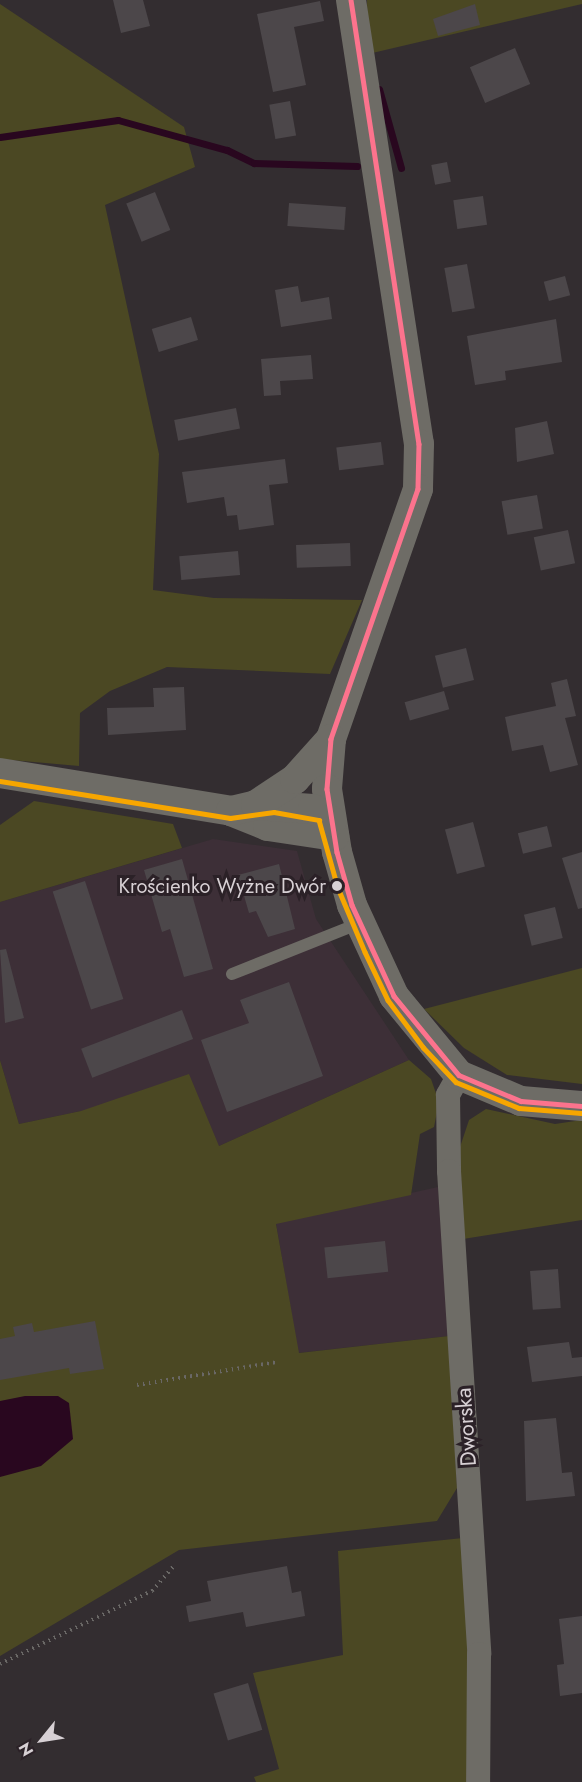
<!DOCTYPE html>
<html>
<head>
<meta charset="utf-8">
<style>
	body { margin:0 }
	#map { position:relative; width:582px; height:1782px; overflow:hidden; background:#332d30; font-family:Jost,sans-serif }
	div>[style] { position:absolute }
	.built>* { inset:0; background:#3d2f37 }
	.green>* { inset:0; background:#4b4823 }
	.water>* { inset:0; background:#29071f }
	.stream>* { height:7px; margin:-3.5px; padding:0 3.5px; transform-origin:3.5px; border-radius:3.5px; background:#29071f }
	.building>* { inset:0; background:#4c474a; transform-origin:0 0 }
	.path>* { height:4px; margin-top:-2px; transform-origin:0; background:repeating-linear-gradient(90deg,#6a6866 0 1.5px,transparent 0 6px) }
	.service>* { height:12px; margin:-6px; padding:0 6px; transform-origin:6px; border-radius:6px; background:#6e6c66 }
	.minor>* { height:24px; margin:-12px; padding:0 12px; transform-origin:12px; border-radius:12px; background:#6e6c66 }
	.tertiary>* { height:30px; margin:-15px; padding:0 15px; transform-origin:15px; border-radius:15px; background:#6e6c66 }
	.bus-1>* { height:4.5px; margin:-2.25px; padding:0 2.25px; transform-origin:2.25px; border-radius:2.25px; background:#fc738d }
	.bus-2>* { height:4.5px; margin:-2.25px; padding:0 2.25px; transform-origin:2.25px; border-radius:2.25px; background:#f7a600 }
	.dots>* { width:16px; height:16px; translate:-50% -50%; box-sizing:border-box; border:3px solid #2b2127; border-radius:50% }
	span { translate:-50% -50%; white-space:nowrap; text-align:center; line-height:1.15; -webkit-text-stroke:6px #2b2127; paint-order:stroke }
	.bus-label { font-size:20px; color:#d7d0d4 }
	.right { translate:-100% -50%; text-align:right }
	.street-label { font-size:22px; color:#d7d0d4 }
	.north { position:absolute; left:12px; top:1710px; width:60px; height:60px; -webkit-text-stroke:4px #2b2127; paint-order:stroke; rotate:240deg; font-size:16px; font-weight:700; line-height:24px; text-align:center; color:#d7d0d4 }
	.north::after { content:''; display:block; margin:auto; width:21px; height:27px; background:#d7d0d4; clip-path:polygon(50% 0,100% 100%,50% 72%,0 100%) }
</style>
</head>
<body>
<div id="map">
	<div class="built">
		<div style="clip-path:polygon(213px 839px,297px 851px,316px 919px,409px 1060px,219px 1146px,81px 1111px,19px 1124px,0 1060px,0 902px)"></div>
		<div style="clip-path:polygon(438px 1187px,449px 1336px,298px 1353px,276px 1223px)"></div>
	</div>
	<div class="green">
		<div style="clip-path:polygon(367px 0,582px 0,582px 4px,368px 54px)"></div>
		<div style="clip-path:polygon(0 4px,184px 127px,195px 167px,105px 205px,159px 454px,153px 590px,214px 598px,362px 600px,330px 674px,167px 667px,110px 691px,80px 713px,79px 766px,0 759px)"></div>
		<div style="clip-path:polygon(34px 801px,173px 824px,182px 848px,0 902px,0 825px)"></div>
		<div style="clip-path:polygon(582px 968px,582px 1084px,507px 1075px,464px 1048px,424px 1009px)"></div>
		<div style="clip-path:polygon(0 1060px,19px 1124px,81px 1111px,189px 1074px,219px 1146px,409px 1060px,431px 1079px,439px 1102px,434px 1127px,420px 1134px,411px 1195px,276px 1224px,299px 1353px,449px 1336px,457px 1488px,437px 1521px,179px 1550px,0 1656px)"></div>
		<div style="clip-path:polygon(486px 1109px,555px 1124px,582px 1120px,582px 1220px,463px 1239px,460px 1147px,469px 1120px)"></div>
		<div style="clip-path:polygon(463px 1538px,470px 1636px,467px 1782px,256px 1782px,254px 1777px,279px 1769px,253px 1673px,343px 1655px,338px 1551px)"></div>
	</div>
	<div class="water">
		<div style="clip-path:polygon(25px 1396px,58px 1396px,69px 1403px,73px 1439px,41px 1466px,0 1477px,0 1401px)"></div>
	</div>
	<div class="stream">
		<div style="left:379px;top:89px;width:82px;rotate:74.4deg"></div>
		<div style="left:0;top:137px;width:119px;rotate:-8.2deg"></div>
		<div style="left:118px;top:120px;width:113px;rotate:15.4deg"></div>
		<div style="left:227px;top:150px;width:30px;rotate:26deg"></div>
		<div style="left:254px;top:163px;width:103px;rotate:1.7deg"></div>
	</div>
	<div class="building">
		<div style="clip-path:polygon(113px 0,143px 0,150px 26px,121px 33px)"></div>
		<div style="clip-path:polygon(320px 1px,324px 21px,294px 27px,306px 85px,273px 92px,257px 14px)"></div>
		<div style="clip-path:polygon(475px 4px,480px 25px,438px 36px,433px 19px)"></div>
		<div style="left:515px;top:48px;width:39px;height:49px;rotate:67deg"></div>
		<div style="left:290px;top:101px;width:35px;height:21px;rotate:80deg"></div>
		<div style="left:447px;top:162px;width:20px;height:16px;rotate:79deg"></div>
		<div style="left:155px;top:192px;width:41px;height:31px;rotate:68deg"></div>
		<div style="left:483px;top:196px;width:29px;height:30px;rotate:82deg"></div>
		<div style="left:289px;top:203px;width:57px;height:23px;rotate:4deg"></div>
		<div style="left:467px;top:264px;width:45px;height:23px;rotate:80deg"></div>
		<div style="left:565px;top:276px;width:20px;height:22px;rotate:75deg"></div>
		<div style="clip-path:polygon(298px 286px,301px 302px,329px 297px,332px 319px,281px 327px,275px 290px)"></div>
		<div style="left:191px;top:317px;width:24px;height:41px;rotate:73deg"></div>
		<div style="clip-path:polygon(556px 319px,562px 362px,505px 371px,506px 380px,475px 385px,467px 336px)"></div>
		<div style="clip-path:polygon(311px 355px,313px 379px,280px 381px,281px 395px,264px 396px,261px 359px)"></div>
		<div style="left:236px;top:408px;width:21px;height:63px;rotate:79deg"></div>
		<div style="clip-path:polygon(547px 421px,554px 454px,517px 462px,515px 428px)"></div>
		<div style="left:381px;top:442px;width:23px;height:45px;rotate:83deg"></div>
		<div style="clip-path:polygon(285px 459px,288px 483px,269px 485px,274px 525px,239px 530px,237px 515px,227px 516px,224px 497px,187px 503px,182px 472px)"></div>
		<div style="left:537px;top:495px;width:34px;height:36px;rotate:80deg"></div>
		<div style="left:568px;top:530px;width:34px;height:35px;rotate:78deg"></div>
		<div style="left:350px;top:543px;width:23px;height:54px;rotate:88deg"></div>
		<div style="left:238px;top:551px;width:24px;height:59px;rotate:85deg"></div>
		<div style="left:466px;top:648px;width:33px;height:32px;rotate:76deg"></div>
		<div style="clip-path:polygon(567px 679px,576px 716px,565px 718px,578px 765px,550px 772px,543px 745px,512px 751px,505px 717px,556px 706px,551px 683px)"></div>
		<div style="clip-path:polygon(184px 687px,186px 730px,108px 735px,107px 708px,154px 707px,153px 688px)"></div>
		<div style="left:444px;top:691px;width:19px;height:41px;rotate:74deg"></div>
		<div style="left:473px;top:822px;width:46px;height:29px;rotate:75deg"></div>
		<div style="left:547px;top:826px;width:21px;height:30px;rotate:76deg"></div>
		<div style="clip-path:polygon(582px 852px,582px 908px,578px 909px,562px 858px)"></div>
		<div style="clip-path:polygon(182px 859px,213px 969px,184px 977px,170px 929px,162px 932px,144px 870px)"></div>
		<div style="clip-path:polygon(279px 864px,295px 929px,268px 937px,256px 911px,249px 913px,238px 875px)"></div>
		<div style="left:85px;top:881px;width:124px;height:34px;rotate:72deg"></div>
		<div style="left:555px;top:907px;width:32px;height:32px;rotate:76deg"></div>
		<div style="clip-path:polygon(6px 949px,24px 1018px,5px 1023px,0 950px)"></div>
		<div style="clip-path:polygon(289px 982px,323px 1076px,227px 1112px,201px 1040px,249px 1023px,240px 1000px)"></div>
		<div style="left:182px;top:1010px;width:31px;height:108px;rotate:69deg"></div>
		<div style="left:385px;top:1241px;width:31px;height:61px;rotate:84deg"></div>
		<div style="left:558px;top:1269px;width:39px;height:28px;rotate:86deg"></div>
		<div style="clip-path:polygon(95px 1321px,104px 1369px,70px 1374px,69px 1368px,0 1380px,0 1339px,15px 1336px,13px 1327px,32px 1323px,34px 1332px)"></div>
		<div style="clip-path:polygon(569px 1342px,572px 1358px,582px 1357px,582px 1376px,532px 1382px,527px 1347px)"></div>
		<div style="clip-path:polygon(556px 1418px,562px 1473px,572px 1472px,575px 1496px,526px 1501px,524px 1421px)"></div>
		<div style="clip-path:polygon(287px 1566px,292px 1593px,301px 1591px,305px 1616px,246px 1627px,243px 1612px,189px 1622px,186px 1606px,211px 1601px,207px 1581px)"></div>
		<div style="clip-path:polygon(582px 1616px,582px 1693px,560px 1696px,557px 1665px,564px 1664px,559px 1619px)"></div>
		<div style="left:248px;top:1683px;width:49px;height:36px;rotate:73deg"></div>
	</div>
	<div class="path">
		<div style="left:137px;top:1385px;width:143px;rotate:-9.3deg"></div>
		<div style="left:0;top:1664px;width:169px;rotate:-25.7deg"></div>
		<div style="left:152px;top:1591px;width:32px;rotate:-49deg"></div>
	</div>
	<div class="service">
		<div style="left:232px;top:974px;width:138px;rotate:-21.7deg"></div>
	</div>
	<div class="minor">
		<div style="left:459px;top:1075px;width:23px;rotate:119deg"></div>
		<div style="left:448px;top:1095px;width:76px;rotate:89.2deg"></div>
		<div style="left:449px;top:1171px;width:484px;rotate:86.4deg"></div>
		<div style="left:479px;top:1654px;width:128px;rotate:90.4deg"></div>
	</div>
	<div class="tertiary">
		<div style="left:351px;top:0;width:449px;rotate:81.3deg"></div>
		<div style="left:419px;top:444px;width:45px;rotate:91.3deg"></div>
		<div style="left:418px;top:489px;width:265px;rotate:109.2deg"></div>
		<div style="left:331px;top:739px;width:50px;rotate:94.6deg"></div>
		<div style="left:327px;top:789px;width:64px;rotate:81deg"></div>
		<div style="left:337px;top:852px;width:55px;rotate:74.2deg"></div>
		<div style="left:352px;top:905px;width:100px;rotate:65.2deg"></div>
		<div style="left:394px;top:996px;width:102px;rotate:50.6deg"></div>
		<div style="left:459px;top:1075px;width:67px;rotate:22.8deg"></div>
		<div style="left:521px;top:1101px;width:61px;rotate:4.7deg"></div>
		<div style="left:0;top:773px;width:234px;rotate:9.3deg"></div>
		<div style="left:231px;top:811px;width:40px;rotate:22deg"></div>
		<div style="left:268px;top:826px;width:67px;rotate:8.6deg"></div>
		<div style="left:256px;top:805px;width:57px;rotate:4deg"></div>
		<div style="left:313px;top:809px;width:22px;rotate:34deg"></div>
		<div style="left:231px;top:811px;width:26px;rotate:-13deg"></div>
		<div style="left:256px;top:805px;width:47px;rotate:-33.7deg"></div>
		<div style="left:295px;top:779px;width:54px;rotate:-48deg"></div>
	</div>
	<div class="bus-1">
		<div style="left:351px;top:0;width:449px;rotate:81.3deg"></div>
		<div style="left:419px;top:444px;width:45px;rotate:91.3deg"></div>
		<div style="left:418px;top:489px;width:265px;rotate:109.2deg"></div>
		<div style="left:331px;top:739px;width:50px;rotate:94.6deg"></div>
		<div style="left:327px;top:789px;width:64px;rotate:81deg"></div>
		<div style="left:337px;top:852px;width:55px;rotate:74.2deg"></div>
		<div style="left:352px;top:905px;width:100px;rotate:65.2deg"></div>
		<div style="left:394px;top:996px;width:102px;rotate:50.6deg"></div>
		<div style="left:459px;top:1075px;width:67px;rotate:22.8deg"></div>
		<div style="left:521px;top:1101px;width:61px;rotate:4.7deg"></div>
	</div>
	<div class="bus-2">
		<div style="left:0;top:781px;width:233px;rotate:9.1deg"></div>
		<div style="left:230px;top:818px;width:44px;rotate:-7.8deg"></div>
		<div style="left:274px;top:812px;width:46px;rotate:10.1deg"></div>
		<div style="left:319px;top:820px;width:71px;rotate:74.4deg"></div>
		<div style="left:338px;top:888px;width:69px;rotate:67.1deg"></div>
		<div style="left:365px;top:952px;width:53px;rotate:64.4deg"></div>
		<div style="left:388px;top:1000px;width:59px;rotate:53.3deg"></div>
		<div style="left:423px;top:1047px;width:48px;rotate:46.7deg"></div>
		<div style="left:456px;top:1082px;width:68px;rotate:22.4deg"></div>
		<div style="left:519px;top:1108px;width:62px;rotate:4.6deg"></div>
	</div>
	<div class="dots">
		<div style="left:337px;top:886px;background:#d7d0d4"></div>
	</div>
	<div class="bus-label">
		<span class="right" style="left:326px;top:886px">Krościenko Wyżne Dwór</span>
	</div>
	<div class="street-label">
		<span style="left:466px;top:1427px;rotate:-94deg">Dworska</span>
	</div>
	<div class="north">N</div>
</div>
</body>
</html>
